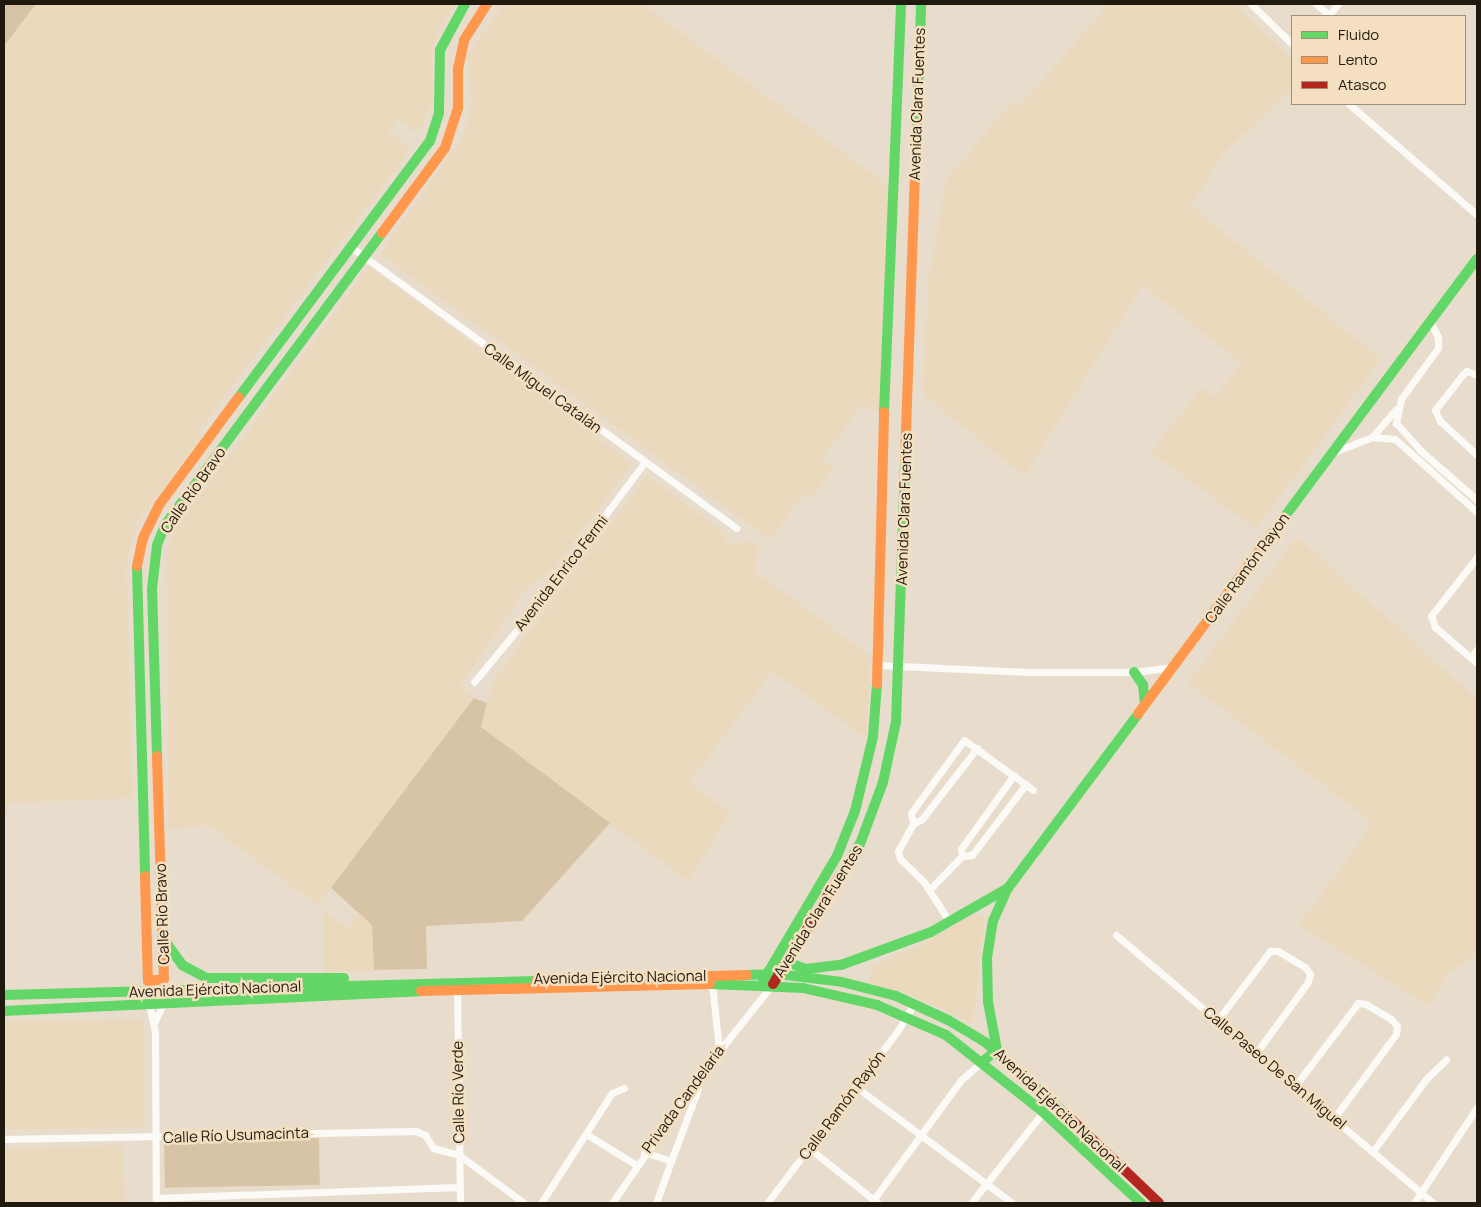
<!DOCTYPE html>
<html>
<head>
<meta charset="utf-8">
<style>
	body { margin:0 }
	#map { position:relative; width:1481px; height:1207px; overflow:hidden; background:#e8ddcc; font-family:Manrope,sans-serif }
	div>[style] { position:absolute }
	.built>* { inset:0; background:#ebd9bd; transform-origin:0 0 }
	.green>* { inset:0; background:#d7c4a7; transform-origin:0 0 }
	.street>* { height:7px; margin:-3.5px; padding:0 3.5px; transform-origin:3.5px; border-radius:3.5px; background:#fcfaf7 }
	.fast>* { height:10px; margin:-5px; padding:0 5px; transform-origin:5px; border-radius:5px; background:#63d668 }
	.slow>* { height:10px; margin:-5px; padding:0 5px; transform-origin:5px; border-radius:5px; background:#ff974d }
	.jam>* { height:10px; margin:-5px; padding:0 5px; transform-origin:5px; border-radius:5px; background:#b3261e }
	span { translate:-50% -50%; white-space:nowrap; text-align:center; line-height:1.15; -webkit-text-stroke:5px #f4dfc0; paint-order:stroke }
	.street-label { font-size:15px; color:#20190e }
	.frame { position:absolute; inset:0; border:5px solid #20190e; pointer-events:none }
	.legend { position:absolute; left:1291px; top:15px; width:175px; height:90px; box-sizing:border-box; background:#f4dfc0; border:1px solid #9f9079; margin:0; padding:6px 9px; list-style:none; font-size:15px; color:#20190e }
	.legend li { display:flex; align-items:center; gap:10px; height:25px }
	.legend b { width:25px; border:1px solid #9f9079 }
</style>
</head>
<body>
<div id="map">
	<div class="built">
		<div style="clip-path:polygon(36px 4px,457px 4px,441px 26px,431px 56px,432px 101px,422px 129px,414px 132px,398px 119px,388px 132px,411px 149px,197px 433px,202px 437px,137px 522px,126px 566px,133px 798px,9px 803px,4px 823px,4px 46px)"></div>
		<div style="clip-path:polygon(504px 4px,643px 4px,888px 186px,880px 415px,863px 403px,822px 459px,834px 468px,811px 498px,805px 493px,770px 540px,380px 254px,463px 137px,471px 103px,467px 56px)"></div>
		<div style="clip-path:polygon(1109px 4px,1235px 4px,1292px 59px,1292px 90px,1223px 153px,1191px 206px,1381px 359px,1256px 529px,1151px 452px,1201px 388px,1215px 397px,1241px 363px,1143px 285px,1024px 476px,923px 394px,928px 282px,946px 180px,1008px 106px,1023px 102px)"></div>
		<div style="clip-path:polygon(369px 266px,632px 464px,553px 569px,527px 588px,460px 686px,474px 698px,318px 905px,208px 825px,169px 830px,166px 553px,177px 527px)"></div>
		<div style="clip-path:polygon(647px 476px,720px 529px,727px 543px,736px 545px,748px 540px,758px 547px,754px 571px,871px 656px,866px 738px,772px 671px,689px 783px,730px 813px,688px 881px,480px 727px,494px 679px)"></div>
		<div style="clip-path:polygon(1297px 537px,1477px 699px,1477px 953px,1447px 974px,1429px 1006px,1299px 925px,1373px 823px,1188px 683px)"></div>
		<div style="clip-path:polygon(323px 910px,347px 928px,358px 912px,372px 925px,374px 970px,323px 973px)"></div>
		<div style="clip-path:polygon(973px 914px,985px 916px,973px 1023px,908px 994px,865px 982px,874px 974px,870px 967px,920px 945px)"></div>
		<div style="left:143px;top:1019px;width:108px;height:139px;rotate:89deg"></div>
		<div style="left:123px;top:1145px;width:58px;height:119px;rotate:88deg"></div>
	</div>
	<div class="green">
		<div style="clip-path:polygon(4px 4px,36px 4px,4px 46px)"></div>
		<div style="clip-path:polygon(474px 698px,487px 703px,481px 727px,610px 823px,522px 921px,426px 926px,427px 969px,374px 970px,372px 925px,331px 888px)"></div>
		<div style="left:319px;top:1138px;width:47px;height:155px;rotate:89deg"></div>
	</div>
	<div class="street">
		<div style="left:1251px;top:4px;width:57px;rotate:44.3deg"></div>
		<div style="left:1316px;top:4px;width:17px;rotate:40deg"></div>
		<div style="left:1328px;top:16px;width:16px;rotate:-50deg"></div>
		<div style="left:1349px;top:104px;width:169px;rotate:40.9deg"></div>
		<div style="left:351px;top:247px;width:477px;rotate:36.1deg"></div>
		<div style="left:1430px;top:322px;width:17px;rotate:62deg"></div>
		<div style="left:1438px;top:337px;width:11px;rotate:90deg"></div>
		<div style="left:1438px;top:348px;width:63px;rotate:126deg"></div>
		<div style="left:1401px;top:399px;width:25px;rotate:102deg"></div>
		<div style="left:1396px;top:423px;width:38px;rotate:48deg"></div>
		<div style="left:1421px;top:451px;width:74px;rotate:41.2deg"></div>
		<div style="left:1477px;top:375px;width:11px;rotate:-158deg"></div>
		<div style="left:1467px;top:371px;width:5px;rotate:143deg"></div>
		<div style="left:1463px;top:374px;width:46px;rotate:127.9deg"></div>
		<div style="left:1435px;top:410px;width:12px;rotate:66deg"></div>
		<div style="left:1440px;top:421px;width:50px;rotate:42.6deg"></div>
		<div style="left:1372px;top:437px;width:37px;rotate:-49deg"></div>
		<div style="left:1334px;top:452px;width:41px;rotate:-21.5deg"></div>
		<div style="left:1372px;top:437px;width:23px;rotate:5deg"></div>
		<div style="left:1395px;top:439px;width:110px;rotate:41.7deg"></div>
		<div style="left:1477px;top:557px;width:75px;rotate:127.9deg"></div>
		<div style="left:1431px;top:616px;width:12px;rotate:70deg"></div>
		<div style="left:1435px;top:627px;width:55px;rotate:40.6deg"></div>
		<div style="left:1471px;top:657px;width:10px;rotate:-53deg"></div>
		<div style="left:877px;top:665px;width:154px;rotate:2.6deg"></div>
		<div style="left:1031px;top:672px;width:103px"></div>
		<div style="left:1134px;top:672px;width:39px;rotate:-7deg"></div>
		<div style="left:474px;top:682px;width:97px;rotate:-50.4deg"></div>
		<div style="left:536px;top:607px;width:181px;rotate:-53.1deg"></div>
		<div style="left:913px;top:824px;width:11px;rotate:-100deg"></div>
		<div style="left:911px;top:813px;width:90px;rotate:-54deg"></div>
		<div style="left:964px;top:740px;width:85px;rotate:35.9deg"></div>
		<div style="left:962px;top:856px;width:10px;rotate:-6deg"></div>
		<div style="left:972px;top:855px;width:89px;rotate:-52.7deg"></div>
		<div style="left:929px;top:890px;width:47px;rotate:-45.9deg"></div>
		<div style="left:962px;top:856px;width:7px;rotate:-98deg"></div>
		<div style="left:961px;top:849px;width:91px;rotate:-54.4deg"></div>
		<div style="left:949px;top:921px;width:46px;rotate:-122.7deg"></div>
		<div style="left:924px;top:882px;width:33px;rotate:-136deg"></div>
		<div style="left:900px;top:859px;width:8px;rotate:-104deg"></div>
		<div style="left:898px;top:851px;width:31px;rotate:-61deg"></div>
		<div style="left:913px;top:824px;width:10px;rotate:-29deg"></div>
		<div style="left:922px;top:819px;width:90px;rotate:-52.2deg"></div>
		<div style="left:1116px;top:935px;width:415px;rotate:40.2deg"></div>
		<div style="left:712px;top:984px;width:66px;rotate:83.9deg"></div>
		<div style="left:457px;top:987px;width:216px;rotate:89.2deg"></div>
		<div style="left:149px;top:1004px;width:30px;rotate:78deg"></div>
		<div style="left:155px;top:1033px;width:170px;rotate:89.7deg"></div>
		<div style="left:1217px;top:1021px;width:88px;rotate:-52.9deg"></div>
		<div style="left:1270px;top:951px;width:8px"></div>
		<div style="left:1278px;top:951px;width:31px;rotate:31deg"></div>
		<div style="left:1305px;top:967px;width:9px;rotate:54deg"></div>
		<div style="left:1310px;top:974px;width:8px;rotate:104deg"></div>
		<div style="left:1308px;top:982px;width:88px;rotate:126.2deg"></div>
		<div style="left:154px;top:1023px;width:21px;rotate:-65deg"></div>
		<div style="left:1295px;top:1086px;width:104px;rotate:-52.8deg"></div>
		<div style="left:1358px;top:1003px;width:8px;rotate:7deg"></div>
		<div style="left:1366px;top:1004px;width:29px;rotate:31deg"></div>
		<div style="left:1391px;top:1019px;width:9px;rotate:49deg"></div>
		<div style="left:1397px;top:1026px;width:8px;rotate:97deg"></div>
		<div style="left:1396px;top:1034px;width:104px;rotate:126.4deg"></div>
		<div style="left:856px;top:1087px;width:194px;rotate:36.6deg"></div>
		<div style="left:586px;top:1134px;width:59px;rotate:31.8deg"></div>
		<div style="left:4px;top:1139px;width:412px;rotate:-1.1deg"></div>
		<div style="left:416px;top:1131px;width:10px;rotate:24deg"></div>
		<div style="left:425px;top:1135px;width:15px;rotate:58deg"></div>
		<div style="left:433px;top:1148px;width:27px;rotate:15deg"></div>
		<div style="left:459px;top:1155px;width:81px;rotate:36.4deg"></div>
		<div style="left:809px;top:1148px;width:88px;rotate:38.6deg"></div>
		<div style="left:1373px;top:1151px;width:89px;rotate:-53.6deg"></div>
		<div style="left:1426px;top:1079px;width:28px;rotate:-44deg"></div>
		<div style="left:644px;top:1152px;width:28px;rotate:18deg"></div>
		<div style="left:671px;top:1161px;width:74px;rotate:-69.4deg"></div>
		<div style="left:697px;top:1092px;width:17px;rotate:-80deg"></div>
		<div style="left:156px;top:1198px;width:303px;rotate:-2.1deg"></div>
		<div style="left:541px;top:1203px;width:131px;rotate:-57.2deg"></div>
		<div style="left:612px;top:1093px;width:13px;rotate:-23deg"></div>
		<div style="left:612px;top:1203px;width:155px;rotate:-55.5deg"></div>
		<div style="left:700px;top:1075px;width:114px;rotate:-51.4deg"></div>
		<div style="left:656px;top:1203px;width:45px;rotate:-70.3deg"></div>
		<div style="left:767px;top:1203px;width:215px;rotate:-52.8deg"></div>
		<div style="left:897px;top:1032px;width:33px;rotate:-59deg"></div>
		<div style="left:871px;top:1203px;width:152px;rotate:-53.8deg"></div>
		<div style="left:961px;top:1080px;width:28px;rotate:-41deg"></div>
		<div style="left:971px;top:1203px;width:129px;rotate:-51.6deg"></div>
		<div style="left:1414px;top:1203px;width:115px;rotate:-56.7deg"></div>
	</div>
	<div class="fast">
		<div style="left:915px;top:180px;width:176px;rotate:-88deg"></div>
		<div style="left:239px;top:397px;width:319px;rotate:-53.3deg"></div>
		<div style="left:430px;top:141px;width:29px;rotate:-72deg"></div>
		<div style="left:439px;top:113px;width:63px;rotate:-89.1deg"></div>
		<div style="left:440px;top:50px;width:52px;rotate:-61.5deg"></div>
		<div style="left:884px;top:412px;width:408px;rotate:-87.6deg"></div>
		<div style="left:1259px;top:551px;width:364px;rotate:-53.3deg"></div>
		<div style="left:137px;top:566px;width:310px;rotate:88.5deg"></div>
		<div style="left:1134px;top:672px;width:16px;rotate:55deg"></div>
		<div style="left:1143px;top:685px;width:19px;rotate:84deg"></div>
		<div style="left:157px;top:756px;width:167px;rotate:-91.7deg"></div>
		<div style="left:152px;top:589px;width:44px;rotate:-83.5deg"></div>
		<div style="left:157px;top:545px;width:22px;rotate:-68deg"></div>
		<div style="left:165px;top:525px;width:364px;rotate:-53.4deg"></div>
		<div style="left:839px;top:877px;width:39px;rotate:-58deg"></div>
		<div style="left:860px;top:844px;width:66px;rotate:-69.6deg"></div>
		<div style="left:883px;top:782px;width:61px;rotate:-77.8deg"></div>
		<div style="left:896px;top:722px;width:262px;rotate:-88deg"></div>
		<div style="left:162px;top:937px;width:34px;rotate:54deg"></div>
		<div style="left:182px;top:965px;width:27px;rotate:28deg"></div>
		<div style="left:206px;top:978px;width:138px"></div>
		<div style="left:781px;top:960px;width:27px;rotate:20deg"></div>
		<div style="left:806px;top:969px;width:35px;rotate:-7deg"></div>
		<div style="left:841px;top:965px;width:96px;rotate:-20.1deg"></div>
		<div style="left:931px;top:932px;width:89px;rotate:-29.7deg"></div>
		<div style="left:747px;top:975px;width:31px;rotate:-2deg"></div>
		<div style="left:778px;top:974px;width:64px;rotate:7.1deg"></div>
		<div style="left:842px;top:982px;width:56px;rotate:14.5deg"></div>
		<div style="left:896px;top:996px;width:57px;rotate:24.8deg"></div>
		<div style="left:948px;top:1020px;width:43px;rotate:30.7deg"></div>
		<div style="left:985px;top:1042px;width:114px;rotate:41.8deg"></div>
		<div style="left:763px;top:981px;width:145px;rotate:-59.4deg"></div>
		<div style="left:837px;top:856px;width:48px;rotate:-68.2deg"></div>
		<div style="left:855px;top:811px;width:76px;rotate:-76.3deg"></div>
		<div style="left:873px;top:737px;width:53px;rotate:-85.7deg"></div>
		<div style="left:710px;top:984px;width:93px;rotate:2.5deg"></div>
		<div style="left:803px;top:988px;width:76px;rotate:12.9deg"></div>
		<div style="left:877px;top:1005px;width:75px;rotate:23.5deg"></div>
		<div style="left:946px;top:1035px;width:124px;rotate:38.4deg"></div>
		<div style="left:1043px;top:1112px;width:134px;rotate:42.9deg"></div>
		<div style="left:4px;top:995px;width:532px;rotate:-1.51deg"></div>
		<div style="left:4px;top:1011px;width:417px;rotate:-2.7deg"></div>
		<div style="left:982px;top:1062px;width:19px;rotate:-39deg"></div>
		<div style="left:997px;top:1050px;width:49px;rotate:-100.6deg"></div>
		<div style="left:988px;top:1002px;width:44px;rotate:-91.3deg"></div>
		<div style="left:987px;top:958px;width:37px;rotate:-81deg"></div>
		<div style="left:993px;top:921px;width:36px;rotate:-66deg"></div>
		<div style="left:1008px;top:888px;width:217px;rotate:-53.2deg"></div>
	</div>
	<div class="slow">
		<div style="left:382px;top:233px;width:106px;rotate:-53.5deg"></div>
		<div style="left:445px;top:148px;width:42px;rotate:-72deg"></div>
		<div style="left:458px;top:108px;width:39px;rotate:-90deg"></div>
		<div style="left:458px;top:69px;width:30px;rotate:-78deg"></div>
		<div style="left:464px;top:40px;width:43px;rotate:-57.4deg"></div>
		<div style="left:905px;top:460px;width:280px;rotate:-88deg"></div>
		<div style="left:137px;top:566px;width:29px;rotate:-78deg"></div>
		<div style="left:143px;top:538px;width:37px;rotate:-64deg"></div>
		<div style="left:159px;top:505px;width:134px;rotate:-53.5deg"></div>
		<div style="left:877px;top:684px;width:272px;rotate:-88.5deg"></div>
		<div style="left:1138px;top:714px;width:203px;rotate:-53.4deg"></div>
		<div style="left:145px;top:876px;width:105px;rotate:88.4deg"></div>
		<div style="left:148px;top:981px;width:16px;rotate:-7deg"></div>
		<div style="left:164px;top:979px;width:223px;rotate:-91.8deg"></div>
		<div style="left:536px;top:981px;width:211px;rotate:-1.6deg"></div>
		<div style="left:421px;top:991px;width:289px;rotate:-1.4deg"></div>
	</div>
	<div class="jam">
		<div style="left:773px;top:984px;width:126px;rotate:-58.3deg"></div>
		<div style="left:1070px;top:1118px;width:123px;rotate:43.7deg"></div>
	</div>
	<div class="street-label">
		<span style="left:917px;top:104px;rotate:-88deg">Avenida Clara Fuentes</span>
		<span style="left:543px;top:388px;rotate:36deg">Calle Miguel Catalán</span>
		<span style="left:193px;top:490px;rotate:-55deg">Calle Río Bravo</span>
		<span style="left:904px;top:509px;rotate:-88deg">Avenida Clara Fuentes</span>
		<span style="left:1247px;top:568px;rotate:-54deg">Calle Ramón Rayon</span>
		<span style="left:561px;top:573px;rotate:-52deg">Avenida Enrico Fermi</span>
		<span style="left:818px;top:911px;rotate:-58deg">Avenida Clara Fuentes</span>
		<span style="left:162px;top:914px;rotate:-92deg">Calle Río Bravo</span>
		<span style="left:620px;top:977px;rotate:-1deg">Avenida Ejército Nacional</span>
		<span style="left:215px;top:989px;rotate:-2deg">Avenida Ejército Nacional</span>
		<span style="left:1275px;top:1068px;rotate:40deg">Calle Paseo De San Miguel</span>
		<span style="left:458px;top:1092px;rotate:-91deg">Calle Río Verde</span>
		<span style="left:683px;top:1099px;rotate:-54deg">Privada Candelaria</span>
		<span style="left:842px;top:1105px;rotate:-53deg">Calle Ramón Rayón</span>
		<span style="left:1060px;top:1110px;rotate:43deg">Avenida Ejército Nacional</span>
		<span style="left:236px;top:1135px;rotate:-2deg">Calle Río Usumacinta</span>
	</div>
	<div class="frame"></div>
	<ul class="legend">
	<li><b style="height:6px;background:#63d668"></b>Fluido</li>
	<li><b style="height:6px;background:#ff974d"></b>Lento</li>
	<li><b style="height:6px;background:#b3261e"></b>Atasco</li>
	</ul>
</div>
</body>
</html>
